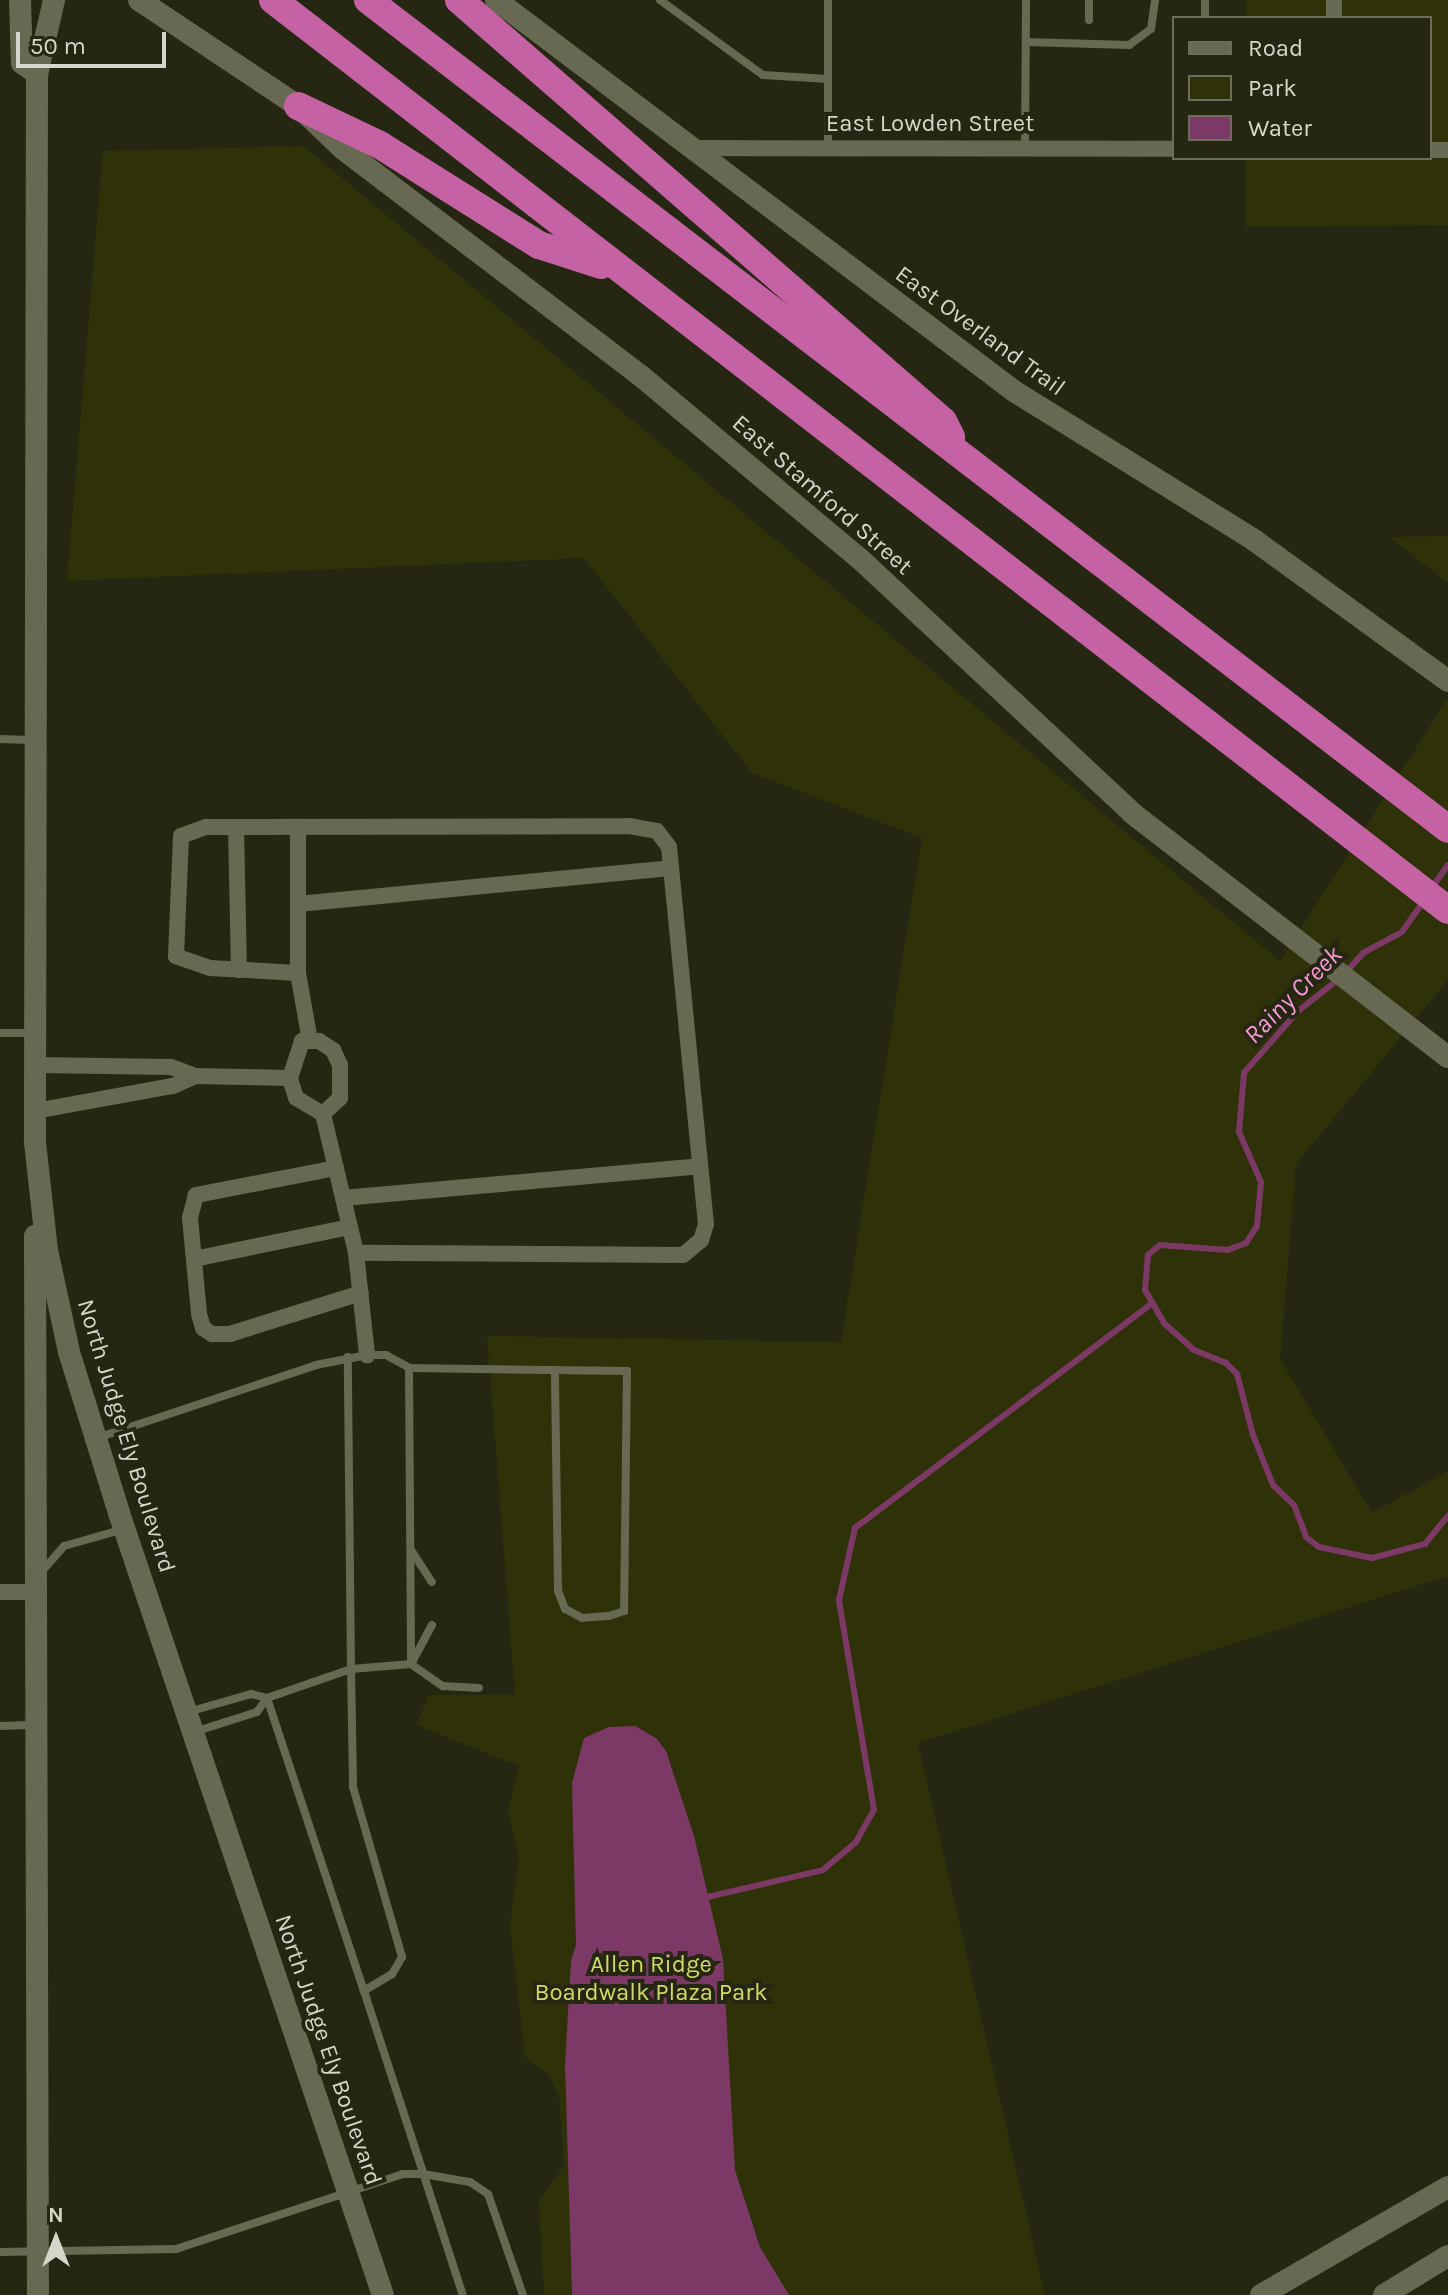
<!DOCTYPE html>
<style>
body{margin:0}
#map{position:relative;width:1448px;height:2295px;overflow:hidden;background:#252712;font-family:Karla,sans-serif}
div>[style]{position:absolute}
.green>*{inset:0;background:#2f3208}
.water>*{inset:0;background:#7c3965}
.stream>*{height:6px;margin:-3px;padding:0 3px;transform-origin:3px;border-radius:3px;background:#7c3965}
.lane>*{height:8px;margin:-4px;padding:0 4px;transform-origin:4px;border-radius:4px;background:#676953}
.street>*{height:16px;margin:-8px;padding:0 8px;transform-origin:8px;border-radius:8px;background:#676953}
.secondary>*{height:22px;margin:-11px;padding:0 11px;transform-origin:11px;border-radius:11px;background:#676953}
.highway>*{height:28px;margin:-14px;padding:0 14px;transform-origin:14px;border-radius:14px;background:#c562a3}
span{translate:-50% -50%;white-space:nowrap;text-align:center;line-height:1.15;-webkit-text-stroke:8px #252712;paint-order:stroke}
.street-label{font-size:24px;color:#d6d7cb}
.park-label{font-size:24px;color:#d1da68}
.water-label{font-size:26px;color:#fa98d7;font-style:italic}
.legend{position:absolute;left:1172px;top:16px;width:260px;height:144px;box-sizing:border-box;background:#252712;border:2px solid #6c6d5c;margin:0;padding:10px 14px;list-style:none;font-size:24px;color:#d6d7cb}
.legend li{display:flex;align-items:center;gap:16px;height:40px}
.legend b{width:40px;border:2px solid #6c6d5c}
.north{position:absolute;left:16px;top:2199px;width:80px;height:80px;-webkit-text-stroke:6px #252712;paint-order:stroke;rotate:0deg;font-size:22px;font-weight:700;line-height:32px;text-align:center;color:#d6d7cb}
.north::after{content:'';display:block;margin:auto;width:28px;height:36px;background:#d6d7cb;clip-path:polygon(50% 0,100% 100%,50% 72%,0 100%)}
.scale{position:absolute;left:16px;top:32px;width:150px;height:36px;box-sizing:border-box;border:4px solid #d6d7cb;border-top:0;padding-left:10px;font-size:24px;line-height:28px;white-space:nowrap;color:#d6d7cb;-webkit-text-stroke:6px #252712;paint-order:stroke}
</style>
<div id="map">
<div class="green">
<i style="clip-path:polygon(1247px 0,1448px 0,1448px 225px,1246px 227px,1246px 158px,1430px 158px,1430px 18px,1246px 18px)"></i>
<i style="clip-path:polygon(304px 146px,1280px 961px,1448px 698px,1448px 980px,1296px 1164px,1280px 1359px,1372px 1513px,1448px 1471px,1448px 1576px,918px 1743px,1045px 2295px,544px 2295px,539px 2201px,564px 2166px,559px 2096px,548px 2074px,525px 2057px,510px 1926px,519px 1857px,508px 1810px,519px 1766px,416px 1725px,429px 1695px,515px 1694px,487px 1336px,841px 1342px,922px 838px,752px 773px,584px 558px,67px 581px,103px 151px)"></i>
<i style="clip-path:polygon(1448px 536px,1448px 583px,1389px 537px)"></i>
</div>
<div class="water">
<i style="clip-path:polygon(635px 1726px,656px 1738px,666px 1751px,694px 1836px,723px 1959px,735px 2170px,760px 2247px,789px 2295px,572px 2295px,565px 2064px,571px 1961px,576px 1945px,572px 1783px,584px 1738px,609px 1727px)"></i>
</div>
<div class="stream">
<i style="left:1431px;top:889px;width:29px;rotate:-55deg"></i>
<i style="left:1347px;top:971px;width:24px;rotate:-48deg"></i>
<i style="left:1363px;top:953px;width:44px;rotate:-28.3deg"></i>
<i style="left:1402px;top:932px;width:37px;rotate:-55deg"></i>
<i style="left:1339px;top:979px;width:52px;rotate:142deg"></i>
<i style="left:1298px;top:1011px;width:82px;rotate:131.1deg"></i>
<i style="left:1244px;top:1073px;width:59px;rotate:94.8deg"></i>
<i style="left:1239px;top:1132px;width:55px;rotate:66.3deg"></i>
<i style="left:1261px;top:1182px;width:44px;rotate:95.2deg"></i>
<i style="left:1257px;top:1226px;width:20px;rotate:123deg"></i>
<i style="left:1246px;top:1243px;width:19px;rotate:159deg"></i>
<i style="left:1228px;top:1250px;width:68px;rotate:-175.8deg"></i>
<i style="left:1160px;top:1245px;width:16px;rotate:140deg"></i>
<i style="left:1148px;top:1255px;width:35px;rotate:95deg"></i>
<i style="left:1145px;top:1290px;width:39px;rotate:60deg"></i>
<i style="left:1165px;top:1324px;width:39px;rotate:42deg"></i>
<i style="left:1194px;top:1350px;width:35px;rotate:22deg"></i>
<i style="left:1226px;top:1363px;width:16px;rotate:45deg"></i>
<i style="left:1237px;top:1374px;width:63px;rotate:75.3deg"></i>
<i style="left:1253px;top:1435px;width:54px;rotate:68.2deg"></i>
<i style="left:1273px;top:1485px;width:29px;rotate:44deg"></i>
<i style="left:1294px;top:1505px;width:34px;rotate:69deg"></i>
<i style="left:1306px;top:1537px;width:16px;rotate:38deg"></i>
<i style="left:1319px;top:1547px;width:54px;rotate:11.7deg"></i>
<i style="left:1372px;top:1558px;width:55px;rotate:-14.8deg"></i>
<i style="left:1425px;top:1544px;width:36px;rotate:-51deg"></i>
<i style="left:703px;top:1898px;width:123px;rotate:-13.1deg"></i>
<i style="left:823px;top:1870px;width:43px;rotate:-40.3deg"></i>
<i style="left:856px;top:1842px;width:37px;rotate:-61deg"></i>
<i style="left:874px;top:1810px;width:213px;rotate:-99.5deg"></i>
<i style="left:839px;top:1600px;width:74px;rotate:-77.5deg"></i>
<i style="left:855px;top:1528px;width:373px;rotate:-37.1deg"></i>
</div>
<div class="lane">
<i style="left:660px;top:0;width:127px;rotate:36.1deg"></i>
<i style="left:763px;top:75px;width:65px;rotate:3.5deg"></i>
<i style="left:828px;top:0;width:148px;rotate:90deg"></i>
<i style="left:1089px;top:0;width:20px;rotate:90deg"></i>
<i style="left:1205px;top:18px;width:18px;rotate:-90deg"></i>
<i style="left:1026px;top:42px;width:103px;rotate:1.7deg"></i>
<i style="left:1129px;top:45px;width:27px;rotate:-36deg"></i>
<i style="left:1151px;top:29px;width:29px;rotate:-82deg"></i>
<i style="left:1025px;top:148px;width:148px;rotate:-89.6deg"></i>
<i style="left:0;top:739px;width:36px;rotate:2deg"></i>
<i style="left:0;top:1033px;width:35px"></i>
<i style="left:409px;top:1368px;width:296px;rotate:89.6deg"></i>
<i style="left:411px;top:1664px;width:60px;rotate:175.2deg"></i>
<i style="left:351px;top:1669px;width:118px;rotate:89deg"></i>
<i style="left:353px;top:1787px;width:177px;rotate:73.9deg"></i>
<i style="left:402px;top:1957px;width:20px;rotate:120deg"></i>
<i style="left:392px;top:1974px;width:33px;rotate:149deg"></i>
<i style="left:364px;top:1991px;width:320px;rotate:72deg"></i>
<i style="left:97px;top:1438px;width:231px;rotate:-18.4deg"></i>
<i style="left:316px;top:1365px;width:52px;rotate:-11.1deg"></i>
<i style="left:367px;top:1355px;width:19px"></i>
<i style="left:386px;top:1355px;width:26px;rotate:29deg"></i>
<i style="left:409px;top:1368px;width:218px;rotate:0.8deg"></i>
<i style="left:627px;top:1371px;width:240px;rotate:90.7deg"></i>
<i style="left:624px;top:1611px;width:16px;rotate:162deg"></i>
<i style="left:609px;top:1616px;width:27px;rotate:176deg"></i>
<i style="left:582px;top:1618px;width:19px;rotate:-152deg"></i>
<i style="left:565px;top:1609px;width:19px;rotate:-111deg"></i>
<i style="left:558px;top:1591px;width:221px;rotate:-90.8deg"></i>
<i style="left:411px;top:1550px;width:38px;rotate:57deg"></i>
<i style="left:44px;top:1569px;width:30px;rotate:-49deg"></i>
<i style="left:64px;top:1546px;width:62px;rotate:-15.8deg"></i>
<i style="left:432px;top:1625px;width:44px;rotate:118.3deg"></i>
<i style="left:411px;top:1664px;width:39px;rotate:35deg"></i>
<i style="left:443px;top:1686px;width:36px;rotate:3deg"></i>
<i style="left:267px;top:1698px;width:309px;rotate:71.7deg"></i>
<i style="left:188px;top:1712px;width:66px;rotate:-15.9deg"></i>
<i style="left:251px;top:1694px;width:16px;rotate:14deg"></i>
<i style="left:267px;top:1698px;width:89px;rotate:-19deg"></i>
<i style="left:351px;top:1669px;width:312px;rotate:-90.6deg"></i>
<i style="left:0;top:1726px;width:35px;rotate:-2deg"></i>
<i style="left:194px;top:1732px;width:66px;rotate:-17.6deg"></i>
<i style="left:257px;top:1712px;width:17px;rotate:-54deg"></i>
<i style="left:0;top:2252px;width:176px;rotate:-1deg"></i>
<i style="left:176px;top:2249px;width:239px;rotate:-18.3deg"></i>
<i style="left:403px;top:2174px;width:20px"></i>
<i style="left:423px;top:2174px;width:48px;rotate:9.7deg"></i>
<i style="left:470px;top:2182px;width:22px;rotate:34deg"></i>
<i style="left:488px;top:2194px;width:107px;rotate:70.9deg"></i>
</div>
<div class="street">
<i style="left:1334px;top:18px;width:18px;rotate:-90deg"></i>
<i style="left:688px;top:148px;width:486px;rotate:0.1deg"></i>
<i style="left:1430px;top:150px;width:18px"></i>
<i style="left:236px;top:827px;width:143px;rotate:88.8deg"></i>
<i style="left:298px;top:828px;width:145px;rotate:90deg"></i>
<i style="left:298px;top:973px;width:69px;rotate:80deg"></i>
<i style="left:298px;top:904px;width:374px;rotate:-5.5deg"></i>
<i style="left:298px;top:973px;width:88px;rotate:-176.7deg"></i>
<i style="left:210px;top:968px;width:36px;rotate:-161deg"></i>
<i style="left:176px;top:956px;width:120px;rotate:-87.6deg"></i>
<i style="left:181px;top:836px;width:27px;rotate:-20deg"></i>
<i style="left:206px;top:827px;width:423px;rotate:-0.1deg"></i>
<i style="left:629px;top:826px;width:28px;rotate:10deg"></i>
<i style="left:657px;top:831px;width:20px;rotate:53deg"></i>
<i style="left:669px;top:847px;width:379px;rotate:84.4deg"></i>
<i style="left:706px;top:1224px;width:17px;rotate:107deg"></i>
<i style="left:701px;top:1240px;width:23px;rotate:140deg"></i>
<i style="left:683px;top:1255px;width:327px;rotate:-179.6deg"></i>
<i style="left:195px;top:1076px;width:95px;rotate:1.2deg"></i>
<i style="left:35px;top:1111px;width:140px;rotate:-10.3deg"></i>
<i style="left:173px;top:1086px;width:24px;rotate:-24deg"></i>
<i style="left:195px;top:1076px;width:26px;rotate:-159deg"></i>
<i style="left:171px;top:1067px;width:136px;rotate:-179.2deg"></i>
<i style="left:323px;top:1114px;width:31px;rotate:-149deg"></i>
<i style="left:296px;top:1098px;width:21px;rotate:-107deg"></i>
<i style="left:290px;top:1078px;width:39px;rotate:-72deg"></i>
<i style="left:302px;top:1041px;width:17px"></i>
<i style="left:319px;top:1041px;width:17px;rotate:33deg"></i>
<i style="left:333px;top:1050px;width:17px;rotate:65deg"></i>
<i style="left:340px;top:1065px;width:33px;rotate:90deg"></i>
<i style="left:340px;top:1098px;width:23px;rotate:137deg"></i>
<i style="left:323px;top:1114px;width:143px;rotate:76.6deg"></i>
<i style="left:356px;top:1253px;width:103px;rotate:83.8deg"></i>
<i style="left:336px;top:1168px;width:143px;rotate:169.1deg"></i>
<i style="left:196px;top:1195px;width:24px;rotate:105deg"></i>
<i style="left:190px;top:1218px;width:96px;rotate:84.6deg"></i>
<i style="left:199px;top:1314px;width:15px;rotate:74deg"></i>
<i style="left:203px;top:1328px;width:11px;rotate:34deg"></i>
<i style="left:212px;top:1334px;width:18px"></i>
<i style="left:230px;top:1334px;width:137px;rotate:-17.4deg"></i>
<i style="left:343px;top:1198px;width:358px;rotate:-5.1deg"></i>
<i style="left:194px;top:1259px;width:159px;rotate:-11.6deg"></i>
<i style="left:0;top:1592px;width:35px"></i>
</div>
<div class="secondary">
<i style="left:20px;top:0;width:63px;rotate:88.2deg"></i>
<i style="left:22px;top:63px;width:19px;rotate:36deg"></i>
<i style="left:54px;top:0;width:76px;rotate:102.9deg"></i>
<i style="left:37px;top:74px;width:1068px;rotate:90.11deg"></i>
<i style="left:35px;top:1142px;width:109px;rotate:83.7deg"></i>
<i style="left:47px;top:1250px;width:104px;rotate:77.8deg"></i>
<i style="left:69px;top:1352px;width:169px;rotate:72.7deg"></i>
<i style="left:119px;top:1513px;width:825px;rotate:71.35deg"></i>
<i style="left:139px;top:0;width:191px;rotate:33.7deg"></i>
<i style="left:298px;top:106px;width:62px;rotate:43.7deg"></i>
<i style="left:343px;top:149px;width:375px;rotate:37.3deg"></i>
<i style="left:641px;top:376px;width:284px;rotate:39.9deg"></i>
<i style="left:859px;top:558px;width:374px;rotate:43deg"></i>
<i style="left:1132px;top:813px;width:399px;rotate:37.7deg"></i>
<i style="left:496px;top:0;width:649px;rotate:37.05deg"></i>
<i style="left:1014px;top:391px;width:282px;rotate:31.8deg"></i>
<i style="left:1254px;top:540px;width:240px;rotate:36deg"></i>
<i style="left:35px;top:1236px;width:1059px;rotate:89.84deg"></i>
<i style="left:1261px;top:2295px;width:216px;rotate:-30deg"></i>
<i style="left:1384px;top:2295px;width:75px;rotate:-31.4deg"></i>
</div>
<div class="highway">
<i style="left:273px;top:0;width:1486px;rotate:37.76deg"></i>
<i style="left:368px;top:0;width:1361px;rotate:37.51deg"></i>
<i style="left:459px;top:0;width:641px;rotate:41.02deg"></i>
<i style="left:943px;top:421px;width:18px;rotate:63deg"></i>
<i style="left:298px;top:106px;width:91px;rotate:25.4deg"></i>
<i style="left:380px;top:145px;width:188px;rotate:32.2deg"></i>
<i style="left:539px;top:245px;width:65px;rotate:17.9deg"></i>
</div>
<div class="street-label">
<span style="left:930px;top:124px">East Lowden Street</span>
<span style="left:980px;top:331px;rotate:36deg">East Overland Trail</span>
<span style="left:822px;top:495px;rotate:41deg">East Stamford Street</span>
<span style="left:126px;top:1436px;rotate:73deg">North Judge Ely Boulevard</span>
<span style="left:328px;top:2050px;rotate:71deg">North Judge Ely Boulevard</span>
</div>
<div class="park-label">
<span style="left:651px;top:1979px">Allen Ridge<br>Boardwalk Plaza Park</span>
</div>
<div class="water-label">
<span style="left:1293px;top:995px;rotate:-45deg">Rainy Creek</span>
</div>
<ul class="legend">
<li><b style="height:10px;background:#676953"></b>Road</li>
<li><b style="height:22px;background:#2f3208"></b>Park</li>
<li><b style="height:22px;background:#7c3965"></b>Water</li>
</ul>
<div class="north">N</div>
<div class="scale">50 m</div>
</div>
